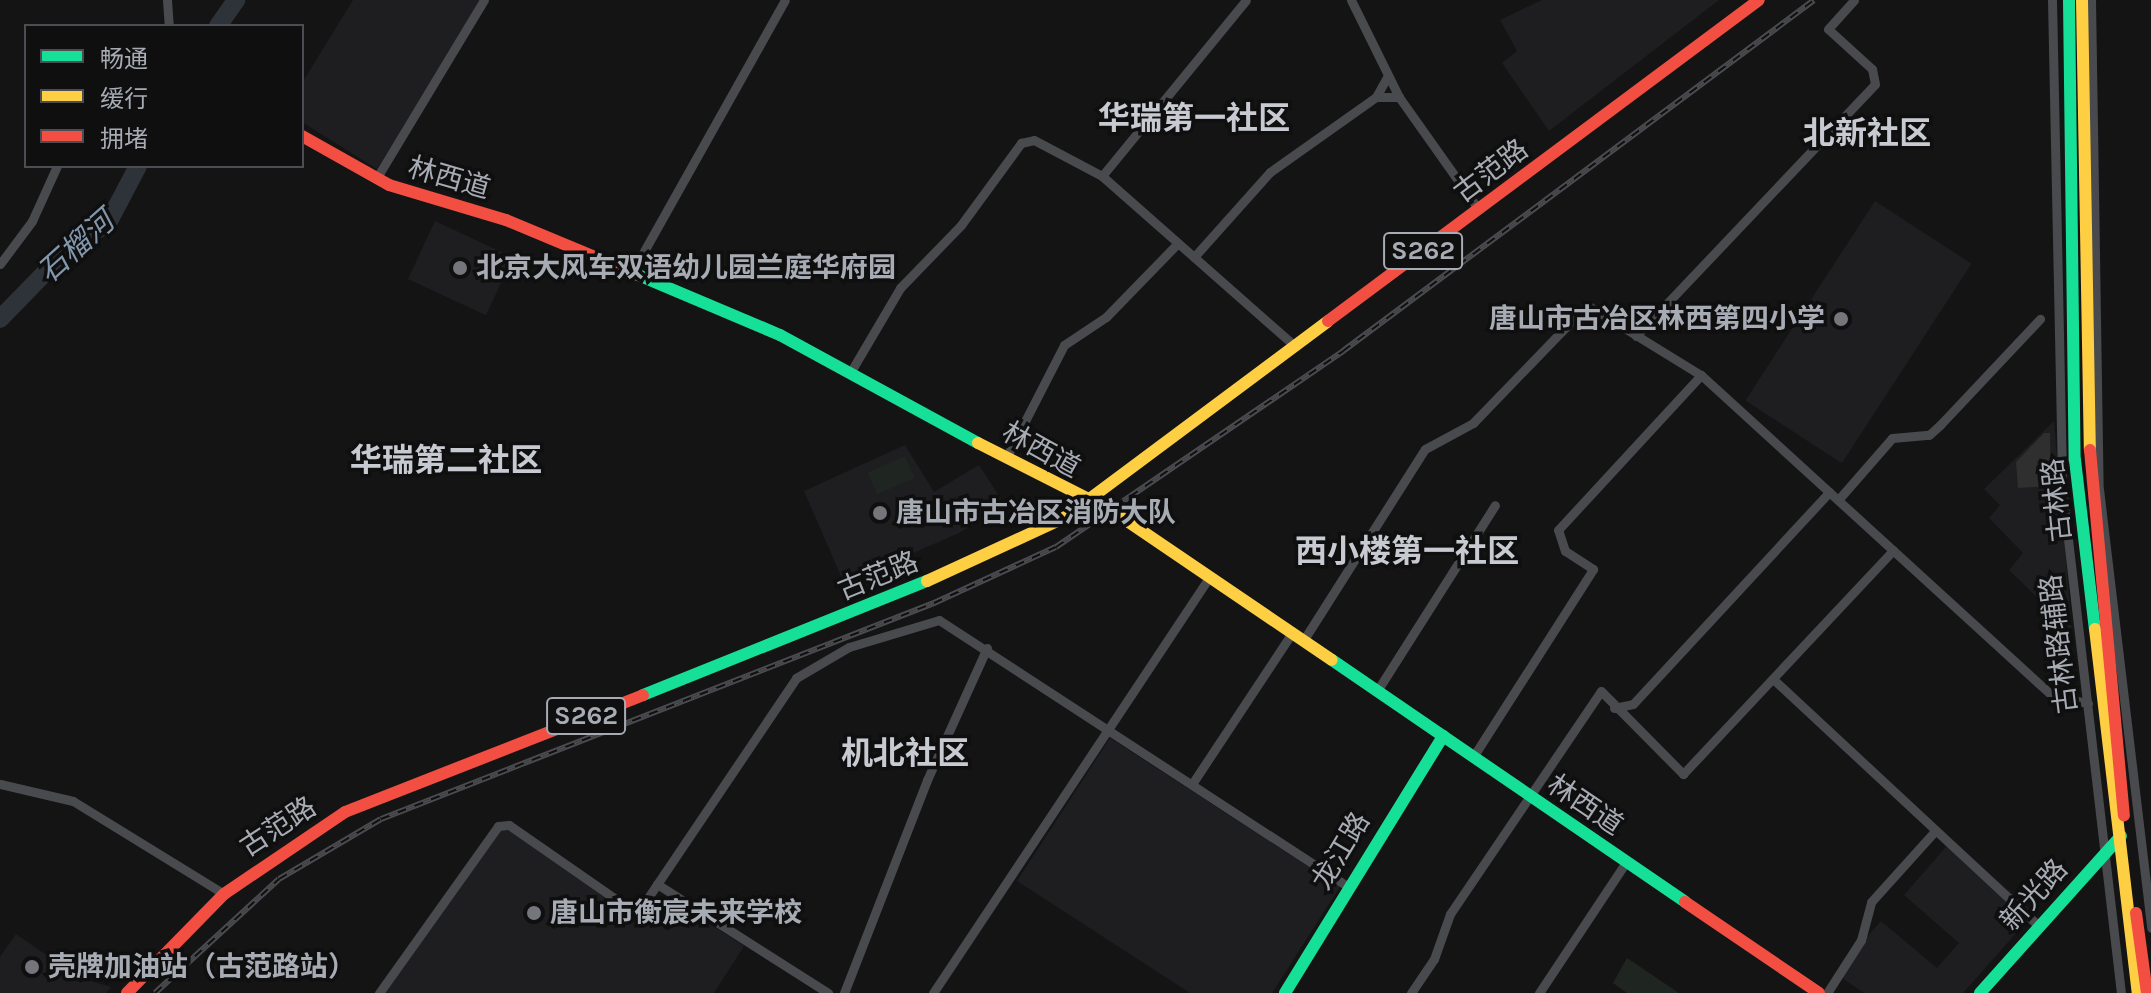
<!DOCTYPE html>
<meta charset="utf-8">
<style>
body{margin:0}
#map{position:relative;width:2151px;height:993px;overflow:hidden;background:#141415;font-family:Karla,"Noto Sans SC",sans-serif}
div>[style]{position:absolute}
.built>*{inset:0;background:#1e1e20;transform-origin:0 0}
.green>*{inset:0;background:#1f2520;transform-origin:0 0}
.river>*{height:18px;margin:-9px;padding:0 9px;transform-origin:9px;border-radius:9px;background:#2d3339}
.building>*{inset:0;background:#2f2f30}
.street>*{height:9px;margin:-4.5px;padding:0 4.5px;transform-origin:4.5px;border-radius:4.5px;background:#494a4d}
.fast>*{height:12px;margin:-6px;padding:0 6px;transform-origin:6px;border-radius:6px;background:#16e098}
.slow>*{height:12px;margin:-6px;padding:0 6px;transform-origin:6px;border-radius:6px;background:#ffcf43}
.jam>*{height:12px;margin:-6px;padding:0 6px;transform-origin:6px;border-radius:6px;background:#f24e42}
.rail>*{height:6px;margin-top:-3px;transform-origin:0;background:repeating-linear-gradient(90deg,#0f0f10 0 9px,#4a4b4e 0 18px);box-sizing:border-box;border-block:2px solid #4a4b4e}
.dots>*{width:22px;height:22px;translate:-50% -50%;box-sizing:border-box;border:4px solid #0f0f10;border-radius:50%}
span{translate:-50% -50%;white-space:nowrap;text-align:center;line-height:1.15;-webkit-text-stroke:7px #0f0f10;paint-order:stroke}
.shield-label span{padding:2px 6px;background:#0f0f10;border:2px solid;border-radius:6px;-webkit-text-stroke-width:0}
.shield-label{font-size:26px;color:#a7abb4;font-weight:700}
.street-label{font-size:28px;color:#a7abb4}
.poi-label{font-size:28px;color:#a7abb4;font-weight:700}
.left{translate:0 -50%;text-align:left}
.right{translate:-100% -50%;text-align:right}
.water-label{font-size:30px;color:#8296ac;font-style:italic}
.quarter-label{font-size:32px;color:#c8cad1;font-weight:700}
.legend{position:absolute;left:24px;top:24px;width:280px;height:144px;box-sizing:border-box;background:#0f0f10;border:2px solid #4c4d52;margin:0;padding:10px 14px;list-style:none;font-size:24px;color:#a7abb4}
.legend li{display:flex;align-items:center;gap:16px;height:40px}
.legend b{width:40px;border:2px solid #4c4d52}
</style>
<div id="map">
<div class="built">
<i style="clip-path:polygon(353px 0,482px 0,377px 169px,302px 122px,302px 83px)"></i>
<i style="clip-path:polygon(1542px 0,1719px 0,1549px 131px,1502px 63px,1517px 51px,1500px 20px)"></i>
<i style="left:1875px;top:201px;width:115px;height:238px;rotate:33deg"></i>
<i style="left:435px;top:221px;width:86px;height:64px;rotate:25deg"></i>
<i style="clip-path:polygon(2054px 421px,2072px 631px,2009px 570px,2023px 553px,1989px 518px,2000px 505px,1984px 489px)"></i>
<i style="clip-path:polygon(905px 445px,934px 492px,979px 465px,1005px 505px,959px 533px,844px 583px,804px 491px)"></i>
<i style="clip-path:polygon(1110px 738px,1340px 887px,1272px 993px,1190px 993px,1017px 881px)"></i>
<i style="clip-path:polygon(501px 830px,517px 832px,639px 922px,655px 900px,668px 897px,744px 946px,714px 993px,384px 993px)"></i>
<i style="clip-path:polygon(1952px 840px,2034px 913px,1963px 993px,1864px 993px,1835px 973px,1881px 921px,1937px 968px,1959px 943px,1904px 895px)"></i>
<i style="clip-path:polygon(16px 934px,78px 977px,111px 987px,106px 993px,0 993px,0 957px)"></i>
</div>
<div class="green">
<i style="left:905px;top:456px;width:24px;height:41px;rotate:66deg"></i>
<i style="clip-path:polygon(1627px 958px,1679px 993px,1627px 993px,1613px 983px)"></i>
</div>
<div class="river">
<i style="left:218px;top:26px;width:32px;rotate:-55deg"></i>
<i style="left:0;top:319px;width:102px;rotate:-45.8deg"></i>
<i style="left:71px;top:246px;width:44px;rotate:-31.9deg"></i>
<i style="left:108px;top:223px;width:64px;rotate:-62.2deg"></i>
</div>
<div class="building">
<i style="clip-path:polygon(2044px 433px,2050px 433px,2051px 486px,2018px 488px,2016px 462px)"></i>
</div>
<div class="street">
<i style="left:167px;top:0;width:26px;rotate:86deg"></i>
<i style="left:1351px;top:0;width:108px;rotate:63.7deg"></i>
<i style="left:1399px;top:97px;width:138px;rotate:54.7deg"></i>
<i style="left:2052px;top:0;width:488px;rotate:88.8deg"></i>
<i style="left:2062px;top:488px;width:508px;rotate:83.34deg"></i>
<i style="left:2091px;top:0;width:489px;rotate:89.1deg"></i>
<i style="left:2099px;top:489px;width:442px;rotate:83.2deg"></i>
<i style="left:1376px;top:97px;width:23px"></i>
<i style="left:1102px;top:176px;width:227px;rotate:-50.7deg"></i>
<i style="left:376px;top:179px;width:209px;rotate:-58.9deg"></i>
<i style="left:1194px;top:257px;width:114px;rotate:-48.2deg"></i>
<i style="left:1270px;top:172px;width:130px;rotate:-35.3deg"></i>
<i style="left:1376px;top:97px;width:23px;rotate:-61deg"></i>
<i style="left:0;top:264px;width:54px;rotate:-53.3deg"></i>
<i style="left:32px;top:221px;width:60px;rotate:-65.6deg"></i>
<i style="left:634px;top:269px;width:308px;rotate:-60.7deg"></i>
<i style="left:1636px;top:336px;width:347px;rotate:-46.5deg"></i>
<i style="left:1875px;top:84px;width:15px;rotate:-101deg"></i>
<i style="left:1872px;top:69px;width:59px;rotate:-137.7deg"></i>
<i style="left:1828px;top:29px;width:39px;rotate:-48deg"></i>
<i style="left:850px;top:373px;width:99px;rotate:-59.5deg"></i>
<i style="left:900px;top:288px;width:88px;rotate:-45.9deg"></i>
<i style="left:961px;top:225px;width:102px;rotate:-53.8deg"></i>
<i style="left:1021px;top:143px;width:13px;rotate:-13deg"></i>
<i style="left:1034px;top:140px;width:77px;rotate:27.9deg"></i>
<i style="left:1102px;top:176px;width:257px;rotate:41.4deg"></i>
<i style="left:1006px;top:458px;width:127px;rotate:-62.8deg"></i>
<i style="left:1064px;top:345px;width:50px;rotate:-33.7deg"></i>
<i style="left:1106px;top:317px;width:103px;rotate:-45.8deg"></i>
<i style="left:1838px;top:500px;width:82px;rotate:-48.9deg"></i>
<i style="left:1892px;top:438px;width:37px;rotate:-5deg"></i>
<i style="left:1929px;top:435px;width:15px;rotate:-42deg"></i>
<i style="left:1940px;top:425px;width:146px;rotate:-46.7deg"></i>
<i style="left:1303px;top:641px;width:227px;rotate:-57.6deg"></i>
<i style="left:1425px;top:449px;width:55px;rotate:-28.4deg"></i>
<i style="left:1473px;top:423px;width:164px;rotate:-46deg"></i>
<i style="left:1587px;top:305px;width:134px;rotate:31.6deg"></i>
<i style="left:1701px;top:375px;width:475px;rotate:42.4deg"></i>
<i style="left:2052px;top:695px;width:37px;rotate:13deg"></i>
<i style="left:1773px;top:679px;width:363px;rotate:42.9deg"></i>
<i style="left:1377px;top:691px;width:220px;rotate:-57.6deg"></i>
<i style="left:1614px;top:708px;width:19px;rotate:-12deg"></i>
<i style="left:1633px;top:704px;width:289px;rotate:-47.2deg"></i>
<i style="left:1473px;top:757px;width:223px;rotate:-57.4deg"></i>
<i style="left:1593px;top:569px;width:33px;rotate:-147deg"></i>
<i style="left:1565px;top:551px;width:22px;rotate:-108deg"></i>
<i style="left:1558px;top:530px;width:211px;rotate:-47.3deg"></i>
<i style="left:0;top:784px;width:75px;rotate:13.1deg"></i>
<i style="left:73px;top:801px;width:177px;rotate:31.6deg"></i>
<i style="left:1192px;top:784px;width:181px;rotate:-56.5deg"></i>
<i style="left:657px;top:884px;width:203px;rotate:32.5deg"></i>
<i style="left:379px;top:993px;width:205px;rotate:-54.5deg"></i>
<i style="left:498px;top:826px;width:11px;rotate:-5deg"></i>
<i style="left:509px;top:825px;width:156px;rotate:34.8deg"></i>
<i style="left:637px;top:914px;width:285px;rotate:-56deg"></i>
<i style="left:796px;top:678px;width:61px;rotate:-30.3deg"></i>
<i style="left:849px;top:647px;width:94px;rotate:-16.7deg"></i>
<i style="left:939px;top:620px;width:488px;rotate:33.1deg"></i>
<i style="left:844px;top:993px;width:229px;rotate:-68.7deg"></i>
<i style="left:927px;top:780px;width:145px;rotate:-65.6deg"></i>
<i style="left:933px;top:993px;width:499px;rotate:-56.4deg"></i>
<i style="left:1411px;top:993px;width:41px;rotate:-55.9deg"></i>
<i style="left:1434px;top:959px;width:48px;rotate:-70.4deg"></i>
<i style="left:1450px;top:914px;width:269px;rotate:-55.9deg"></i>
<i style="left:1601px;top:691px;width:117px;rotate:45.3deg"></i>
<i style="left:1683px;top:774px;width:307px;rotate:-46.8deg"></i>
<i style="left:1539px;top:993px;width:157px;rotate:-56.4deg"></i>
<i style="left:1827px;top:993px;width:63px;rotate:-57.3deg"></i>
<i style="left:1861px;top:940px;width:39px;rotate:-75deg"></i>
<i style="left:1871px;top:902px;width:96px;rotate:-48deg"></i>
</div>
<div class="fast">
<i style="left:2069px;top:0;width:460px;rotate:89.3deg"></i>
<i style="left:2075px;top:460px;width:170px;rotate:83.3deg"></i>
<i style="left:638px;top:275px;width:154px;rotate:22.9deg"></i>
<i style="left:780px;top:335px;width:226px;rotate:28.6deg"></i>
<i style="left:1332px;top:660px;width:428px;rotate:34.4deg"></i>
<i style="left:643px;top:695px;width:306px;rotate:-21.9deg"></i>
<i style="left:1285px;top:993px;width:302px;rotate:-58.4deg"></i>
<i style="left:1980px;top:993px;width:211px;rotate:-48.1deg"></i>
</div>
<div class="slow">
<i style="left:2082px;top:0;width:450px;rotate:89deg"></i>
<i style="left:978px;top:443px;width:153px;rotate:26.9deg"></i>
<i style="left:1114px;top:512px;width:263px;rotate:34.2deg"></i>
<i style="left:927px;top:581px;width:151px;rotate:-24.7deg"></i>
<i style="left:1064px;top:518px;width:329px;rotate:-36.7deg"></i>
<i style="left:2095px;top:629px;width:367px;rotate:83.3deg"></i>
</div>
<div class="jam">
<i style="left:302px;top:136px;width:100px;rotate:29.4deg"></i>
<i style="left:389px;top:185px;width:122px;rotate:16.7deg"></i>
<i style="left:506px;top:220px;width:143px;rotate:22.6deg"></i>
<i style="left:1328px;top:321px;width:537px;rotate:-36.68deg"></i>
<i style="left:2090px;top:450px;width:367px;rotate:84.7deg"></i>
<i style="left:1685px;top:902px;width:162px;rotate:34.2deg"></i>
<i style="left:2136px;top:913px;width:81px;rotate:82.2deg"></i>
<i style="left:127px;top:993px;width:139px;rotate:-45.6deg"></i>
<i style="left:224px;top:894px;width:146px;rotate:-34.1deg"></i>
<i style="left:345px;top:812px;width:320px;rotate:-21.4deg"></i>
</div>
<div class="rail">
<i style="left:155px;top:993px;width:168px;rotate:-42.6deg"></i>
<i style="left:279px;top:879px;width:118px;rotate:-30.5deg"></i>
<i style="left:381px;top:819px;width:594px;rotate:-21.34deg"></i>
<i style="left:934px;top:603px;width:134px;rotate:-24.7deg"></i>
<i style="left:1056px;top:547px;width:348px;rotate:-34.3deg"></i>
<i style="left:1343px;top:351px;width:587px;rotate:-36.69deg"></i>
</div>
<div class="dots">
<i style="left:460px;top:268px;background:#74767c"></i>
<i style="left:1841px;top:319px;background:#74767c"></i>
<i style="left:880px;top:513px;background:#74767c"></i>
<i style="left:534px;top:913px;background:#74767c"></i>
<i style="left:32px;top:967px;background:#74767c"></i>
</div>
<div class="shield-label">
<span style="left:1423px;top:251px">S262</span>
<span style="left:586px;top:716px">S262</span>
</div>
<div class="street-label">
<span style="left:1491px;top:171px;rotate:-37deg">古范路</span>
<span style="left:449px;top:178px;rotate:16deg">林西道</span>
<span style="left:1041px;top:450px;rotate:29deg">林西道</span>
<span style="left:2057px;top:500px;rotate:-96deg">古林路</span>
<span style="left:878px;top:576px;rotate:-22deg">古范路</span>
<span style="left:2059px;top:644px;rotate:-97deg">古林路辅路</span>
<span style="left:1585px;top:805px;rotate:34deg">林西道</span>
<span style="left:278px;top:827px;rotate:-33deg">古范路</span>
<span style="left:1341px;top:851px;rotate:-59deg">龙江路</span>
<span style="left:2034px;top:895px;rotate:-48deg">新光路</span>
</div>
<div class="poi-label">
<span class="left" style="left:476px;top:268px">北京大风车双语幼儿园兰庭华府园</span>
<span class="right" style="left:1825px;top:319px">唐山市古冶区林西第四小学</span>
<span class="left" style="left:896px;top:513px">唐山市古冶区消防大队</span>
<span class="left" style="left:550px;top:913px">唐山市衡宸未来学校</span>
<span class="left" style="left:48px;top:967px">壳牌加油站（古范路站）</span>
</div>
<div class="water-label">
<span style="left:76px;top:247px;rotate:-42deg">石榴河</span>
</div>
<div class="quarter-label">
<span style="left:1194px;top:119px">华瑞第一社区</span>
<span style="left:1867px;top:134px">北新社区</span>
<span style="left:446px;top:461px">华瑞第二社区</span>
<span style="left:1407px;top:552px">西小楼第一社区</span>
<span style="left:905px;top:754px">机北社区</span>
</div>
<ul class="legend">
<li><b style="height:10px;background:#16e098"></b>畅通</li>
<li><b style="height:10px;background:#ffcf43"></b>缓行</li>
<li><b style="height:10px;background:#f24e42"></b>拥堵</li>
</ul>
</div>
